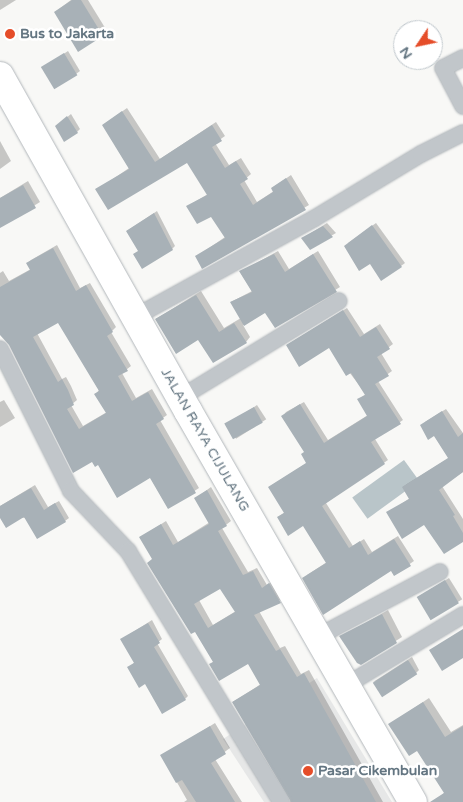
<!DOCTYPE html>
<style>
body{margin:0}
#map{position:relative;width:463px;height:802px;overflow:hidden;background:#f8f8f6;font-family:"Varela Round",sans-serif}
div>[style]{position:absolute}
.built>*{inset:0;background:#e6e7e7}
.water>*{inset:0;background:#b9c5c9;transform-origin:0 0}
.shadow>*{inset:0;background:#0003;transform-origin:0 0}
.building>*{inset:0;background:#a8b1b7;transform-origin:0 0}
.roads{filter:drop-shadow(0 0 1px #b2b7bb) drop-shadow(0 0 1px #b2b7bb)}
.minor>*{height:16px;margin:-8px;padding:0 8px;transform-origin:8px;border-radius:8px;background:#c1c6ca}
.trunk>*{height:28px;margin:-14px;padding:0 14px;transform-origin:14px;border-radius:14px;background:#fff}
.dots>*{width:14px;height:14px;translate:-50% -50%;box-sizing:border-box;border:2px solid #fff;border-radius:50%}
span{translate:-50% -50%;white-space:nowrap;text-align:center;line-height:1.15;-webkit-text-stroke:5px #fff;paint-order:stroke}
.poi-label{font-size:14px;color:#637581;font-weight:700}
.left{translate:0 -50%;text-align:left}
.street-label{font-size:14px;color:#637581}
.north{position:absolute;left:393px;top:20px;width:50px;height:50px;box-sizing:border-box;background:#fff;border:1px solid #c1c8cd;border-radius:50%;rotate:236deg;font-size:14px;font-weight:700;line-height:20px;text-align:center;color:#637581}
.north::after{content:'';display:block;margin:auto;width:18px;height:22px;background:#e54d29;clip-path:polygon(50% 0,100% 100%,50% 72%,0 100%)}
</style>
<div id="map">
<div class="built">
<i style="clip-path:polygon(317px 678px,392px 802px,264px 802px,223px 739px)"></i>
</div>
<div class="water">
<i style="left:404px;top:460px;width:26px;height:64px;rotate:54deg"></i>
</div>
<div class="shadow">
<i style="clip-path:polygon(0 0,16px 0,0 10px)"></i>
<i style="clip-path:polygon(71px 0,88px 0,107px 31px,102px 35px,55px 12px)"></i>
<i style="clip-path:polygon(68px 51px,80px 71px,76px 74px,42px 68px)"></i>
<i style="clip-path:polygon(127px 108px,160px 159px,216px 122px,225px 136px,215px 143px,229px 165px,241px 158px,251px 174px,244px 180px,257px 202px,274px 191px,272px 188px,291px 175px,309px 205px,203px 267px,196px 257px,225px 237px,212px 215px,188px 206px,208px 194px,187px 161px,97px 190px,129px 168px,103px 125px)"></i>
<i style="clip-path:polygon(71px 114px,80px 129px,77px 132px,60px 123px)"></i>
<i style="clip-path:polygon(0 141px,11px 161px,0 169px)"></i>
<i style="clip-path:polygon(28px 181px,40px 202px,0 227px,0 198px)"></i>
<i style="clip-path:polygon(157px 211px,175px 246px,172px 249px,139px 250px,127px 231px)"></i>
<i style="clip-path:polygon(327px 223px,336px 233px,310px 248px,303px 238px)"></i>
<i style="clip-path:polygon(376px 223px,405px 263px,401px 266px,371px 262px,348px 243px)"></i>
<i style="clip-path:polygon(evenodd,57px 245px,80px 288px,90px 283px,116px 327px,111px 332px,131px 366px,122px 373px,136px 398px,152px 389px,167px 415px,160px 420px,199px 488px,168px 508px,150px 477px,98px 463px,0 332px,0 273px,3px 271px,9px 281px,31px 269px,28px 263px,31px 260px,57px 245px,58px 321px,99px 390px,96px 394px,107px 412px,83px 426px,71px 405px,77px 400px,71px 386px,66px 377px,62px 379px,37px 333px,58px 321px)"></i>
<i style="clip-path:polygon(278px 251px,289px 269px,318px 251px,340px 287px,275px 327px,266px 311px,243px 325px,250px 337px,246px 342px,199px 338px,156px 319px,201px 291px,224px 328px,241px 318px,231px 302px,252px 291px,240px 272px)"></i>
<i style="clip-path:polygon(347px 308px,364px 334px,380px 324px,393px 344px,381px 353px,392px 371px,378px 381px,403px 420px,375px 439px,388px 460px,326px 503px,353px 546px,364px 539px,372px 552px,398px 536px,414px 561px,395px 574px,392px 569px,307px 575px,327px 562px,304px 524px,278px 517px,285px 512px,269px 487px,307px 463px,305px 452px,283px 416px,286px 412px,304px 402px,328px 440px,368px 415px,359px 399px,366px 394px,329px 346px,287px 345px)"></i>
<i style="clip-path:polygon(4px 400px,15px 418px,0 427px,0 402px)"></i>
<i style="left:257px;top:405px;width:17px;height:36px;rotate:57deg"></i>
<i style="clip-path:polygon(446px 409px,463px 433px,463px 472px,442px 486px,463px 519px,463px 541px,425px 523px,388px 513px,410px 498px,403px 487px,407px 484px,449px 458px,425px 422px)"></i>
<i style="clip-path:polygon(35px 485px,48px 507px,59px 501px,69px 518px,65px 521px,0 516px,0 506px)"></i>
<i style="clip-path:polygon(evenodd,211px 487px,231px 521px,222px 528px,248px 572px,257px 568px,267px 585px,274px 580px,284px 598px,259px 611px,280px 648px,285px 646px,301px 674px,309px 670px,383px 802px,290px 802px,291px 797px,233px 702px,261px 684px,248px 663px,210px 665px,214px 661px,141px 537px,166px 521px,178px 542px,210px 522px,196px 498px,211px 487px,221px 587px,236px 611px,213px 625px,199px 600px,221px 587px)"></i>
<i style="left:449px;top:578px;width:25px;height:36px;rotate:58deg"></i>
<i style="clip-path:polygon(388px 610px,402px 637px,361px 663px,341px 637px)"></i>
<i style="clip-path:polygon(152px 620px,162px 639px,157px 643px,188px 696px,185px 699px,145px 683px,129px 667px,135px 662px,122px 639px)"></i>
<i style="clip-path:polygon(412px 657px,419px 670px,416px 673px,373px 682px)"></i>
<i style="clip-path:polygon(429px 698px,451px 732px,463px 725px,463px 802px,441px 802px,439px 798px,445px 792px,418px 749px,390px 724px)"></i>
<i style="clip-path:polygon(215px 723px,230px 748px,215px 759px,242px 802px,184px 802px,187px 800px,162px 756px)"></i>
</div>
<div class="building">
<i style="clip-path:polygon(72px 0,81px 0,103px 36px,78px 52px,54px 12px)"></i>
<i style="left:64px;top:53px;width:26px;height:27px;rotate:59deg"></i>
<i style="clip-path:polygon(122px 111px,155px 162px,212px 125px,222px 141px,212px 147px,225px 168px,236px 161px,248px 179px,240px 184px,253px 205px,273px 192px,271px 188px,286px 178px,306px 210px,202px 269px,195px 256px,225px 238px,211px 217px,197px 224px,186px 206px,207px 195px,187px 163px,108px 210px,95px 189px,129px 169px,102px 125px)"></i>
<i style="clip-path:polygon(67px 116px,78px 133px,64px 142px,55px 126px)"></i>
<i style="clip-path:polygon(23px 185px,36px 208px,0 228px,0 198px)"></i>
<i style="clip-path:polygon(154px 213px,173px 250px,142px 269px,133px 254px,138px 251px,126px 231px)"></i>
<i style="clip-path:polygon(372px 225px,402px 267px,381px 281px,370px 264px,359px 271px,344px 246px)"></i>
<i style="clip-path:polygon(323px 226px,333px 237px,310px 250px,301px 238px)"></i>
<i style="clip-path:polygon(evenodd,53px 248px,76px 291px,86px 285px,113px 332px,107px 336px,128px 371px,118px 376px,132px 401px,148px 392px,164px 419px,156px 424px,196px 493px,168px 509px,150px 478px,117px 498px,98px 465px,95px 467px,92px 462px,73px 473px,9px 345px,0 335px,0 287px,30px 270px,26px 263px,53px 248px,58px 323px,99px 391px,94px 394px,106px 413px,79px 429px,67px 409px,74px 405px,68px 390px,62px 379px,58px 382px,33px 337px,58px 323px)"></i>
<i style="clip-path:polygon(274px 254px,285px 272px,313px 254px,337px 292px,275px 328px,265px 313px,244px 326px,230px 302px,252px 292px,239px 271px)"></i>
<i style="clip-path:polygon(196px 295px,219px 332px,234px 323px,247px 343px,213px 363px,198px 340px,176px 354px,155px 319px)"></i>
<i style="clip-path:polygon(343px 310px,360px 337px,376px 327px,390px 349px,377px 357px,389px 376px,375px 384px,401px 424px,371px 442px,385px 464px,322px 506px,349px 548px,360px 541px,368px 555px,394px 539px,411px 566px,394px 576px,391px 571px,323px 615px,302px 578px,326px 563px,303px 526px,288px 536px,277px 517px,284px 513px,268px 487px,306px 463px,301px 454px,304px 452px,281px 416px,300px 404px,324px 443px,367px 416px,357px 399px,365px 395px,351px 373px,346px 376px,329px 348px,299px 367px,286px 345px)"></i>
<i style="left:254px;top:407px;width:18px;height:34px;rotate:61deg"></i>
<i style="clip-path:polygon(442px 411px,458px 437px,463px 433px,463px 472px,439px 490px,455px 515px,453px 516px,463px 533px,463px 542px,444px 554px,424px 525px,402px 539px,386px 512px,409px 499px,402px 487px,448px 458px,434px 436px,428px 440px,420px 425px)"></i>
<i style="clip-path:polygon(31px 488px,44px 510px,55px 503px,66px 522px,37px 539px,24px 517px,6px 528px,0 518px,0 506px)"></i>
<i style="clip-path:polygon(evenodd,207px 490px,227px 526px,218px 531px,243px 575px,253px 571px,262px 588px,269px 583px,281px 603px,254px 615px,276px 651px,280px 649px,297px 677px,304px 673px,376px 802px,291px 802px,232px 702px,260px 685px,248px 664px,219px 681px,209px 664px,213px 662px,195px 632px,191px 634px,147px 563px,152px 559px,139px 537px,161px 524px,173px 545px,209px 524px,194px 498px,207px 490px,220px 589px,235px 612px,208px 628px,194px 604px,220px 589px)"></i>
<i style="left:445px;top:580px;width:27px;height:33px;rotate:59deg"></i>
<i style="clip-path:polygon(382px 614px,397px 643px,361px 665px,357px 663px,339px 636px)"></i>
<i style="clip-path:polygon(148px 623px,160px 643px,154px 647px,186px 700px,162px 714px,145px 684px,139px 688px,127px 667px,134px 663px,120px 639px)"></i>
<i style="clip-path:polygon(463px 629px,463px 658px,442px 671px,429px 650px)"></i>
<i style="left:408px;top:660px;width:17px;height:42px;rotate:57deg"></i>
<i style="clip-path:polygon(423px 702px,445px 737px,463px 726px,463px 802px,430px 802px,444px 793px,417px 751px,409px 756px,388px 724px)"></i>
<i style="clip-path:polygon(210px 726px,226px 754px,211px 763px,235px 802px,196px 802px,182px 780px,176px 783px,160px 755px)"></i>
</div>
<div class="roads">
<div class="minor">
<i style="left:463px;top:58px;width:22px;rotate:153deg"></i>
<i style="left:443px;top:68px;width:43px;rotate:62.2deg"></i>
<i style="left:135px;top:317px;width:205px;rotate:-28.8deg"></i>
<i style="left:315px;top:218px;width:124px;rotate:-31.1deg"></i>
<i style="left:421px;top:154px;width:47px;rotate:-26.6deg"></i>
<i style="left:0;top:349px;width:159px;rotate:63.4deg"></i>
<i style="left:71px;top:491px;width:83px;rotate:46.5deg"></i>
<i style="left:128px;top:551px;width:294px;rotate:58.6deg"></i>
<i style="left:180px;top:398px;width:186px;rotate:-31.4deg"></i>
<i style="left:317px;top:637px;width:139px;rotate:-27.9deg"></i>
<i style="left:345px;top:686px;width:138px;rotate:-31deg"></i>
</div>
<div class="trunk">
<i style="left:0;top:76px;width:384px;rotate:60.7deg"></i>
<i style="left:188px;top:411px;width:451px;rotate:60.1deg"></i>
</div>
</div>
<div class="dots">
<i style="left:10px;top:34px;background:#e54d29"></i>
<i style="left:308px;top:771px;background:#e54d29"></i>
</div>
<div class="poi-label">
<span class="left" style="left:20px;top:34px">Bus to Jakarta</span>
<span class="left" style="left:318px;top:771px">Pasar Cikembulan</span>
</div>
<div class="street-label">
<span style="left:205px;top:440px;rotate:60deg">JALAN RAYA CIJULANG</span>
</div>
<div class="north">N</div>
</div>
